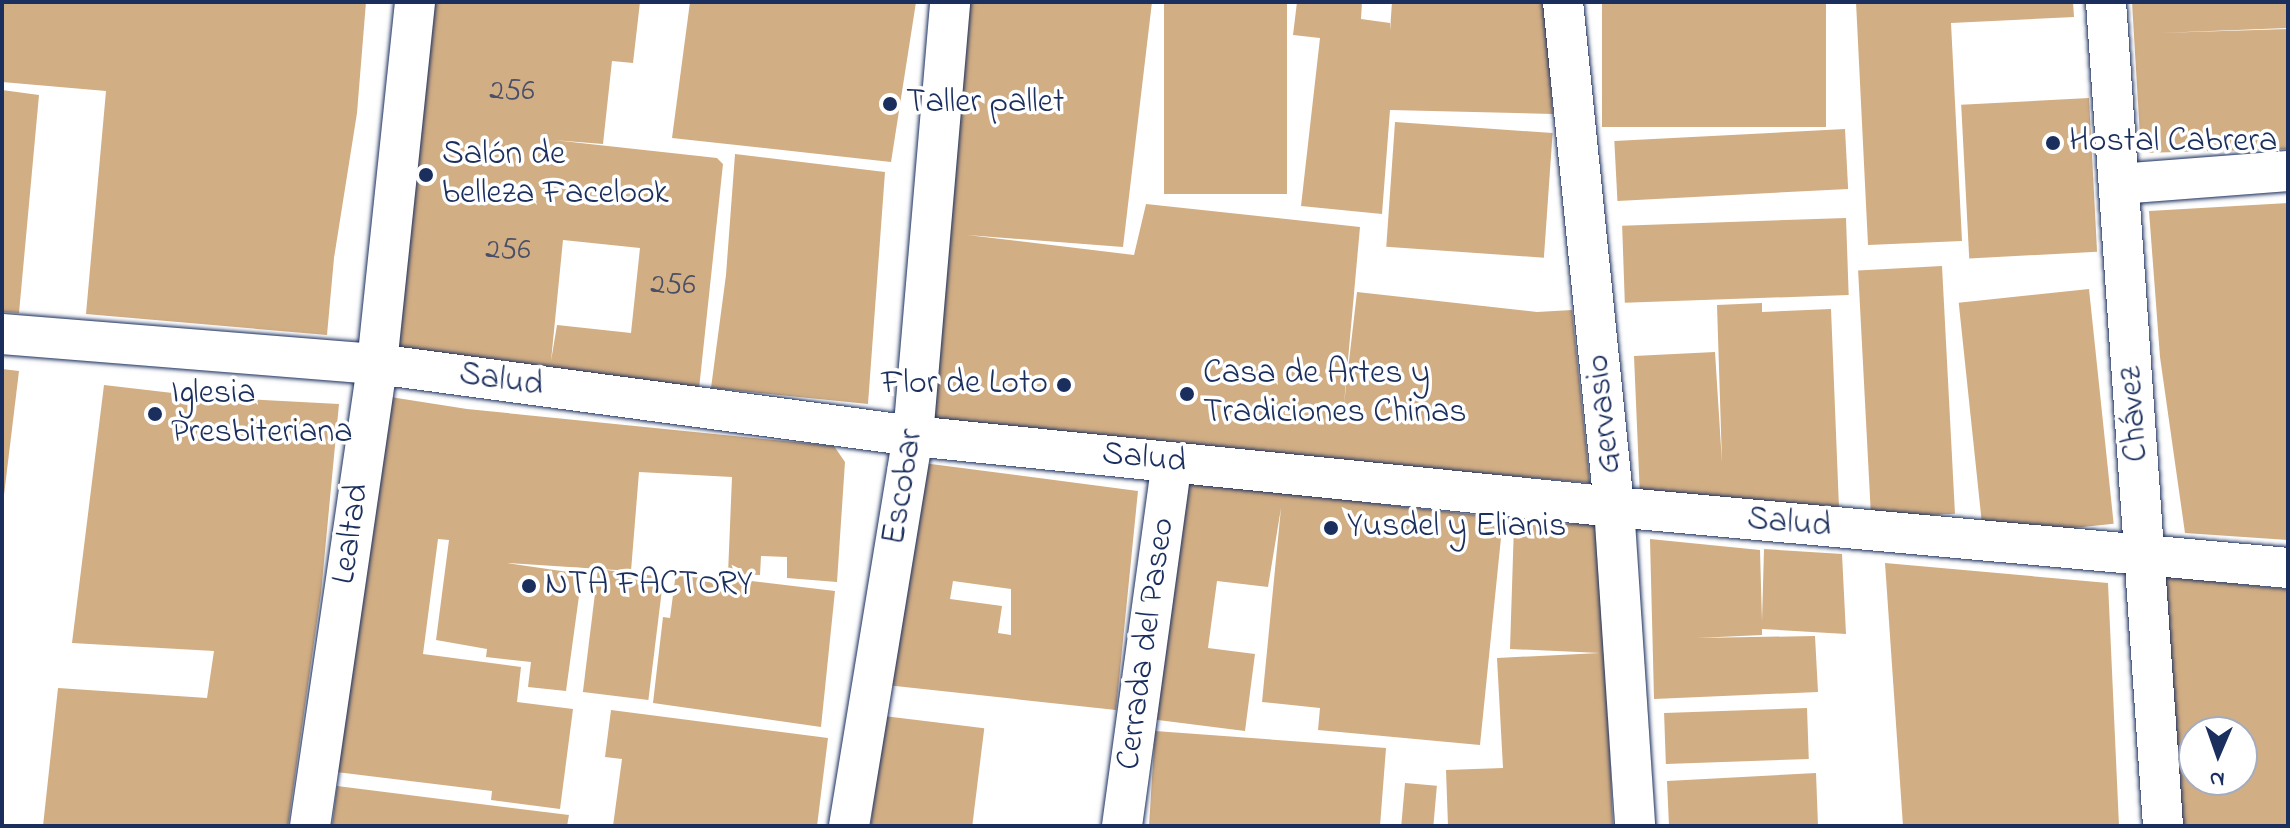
<!DOCTYPE html>
<meta charset="utf-8">
<style>
body{margin:0}
#map{position:relative;width:2290px;height:828px;overflow:hidden;background:#fff;font-family:"Indie Flower",sans-serif}
div>[style]{position:absolute}
.building>*{inset:0;background:#d2ae84;transform-origin:0 0}
.roads{filter:drop-shadow(0 0 2px #1b2f5e) drop-shadow(0 0 2px #1b2f5e)}
.street>*{height:40px;margin:-20px;padding:0 20px;transform-origin:20px;border-radius:20px;background:#fff}
.dots>*{width:22px;height:22px;translate:-50% -50%;box-sizing:border-box;border:4px solid #fff;border-radius:50%}
span{translate:-50% -50%;white-space:nowrap;text-align:center;line-height:1.15;-webkit-text-stroke:7px #fff;paint-order:stroke}
.number-label{font-size:30px;color:#494f68}
.number-label span{-webkit-text-stroke-width:0}
.poi-label{font-size:34px;color:#1b2f5e}
.left{translate:0 -50%;text-align:left}
.right{translate:-100% -50%;text-align:right}
.street-label{font-size:34px;color:#1b2f5e}
.frame{position:absolute;inset:0;border:4px solid #1b2f5e;pointer-events:none}
.north{position:absolute;left:2178px;top:716px;width:80px;height:80px;box-sizing:border-box;background:#fff;border:2px solid #a4acbf;border-radius:50%;rotate:182deg;font-size:22px;font-weight:700;line-height:32px;text-align:center;color:#1b2f5e}
.north::after{content:'';display:block;margin:auto;width:28px;height:36px;background:#1b2f5e;clip-path:polygon(50% 0,100% 100%,50% 72%,0 100%)}
</style>
<div id="map">
<div class="building">
<i style="clip-path:polygon(2px 2px,366px 2px,357px 113px,334px 258px,327px 335px,86px 314px,106px 91px,2px 82px)"></i>
<i style="clip-path:polygon(evenodd,424px 2px,640px 2px,633px 63px,612px 61px,603px 144px,553px 140px,717px 158px,723px 164px,699px 389px,389px 353px,424px 2px,563px 240px,640px 248px,631px 333px,557px 325px,551px 361px,563px 240px)"></i>
<i style="clip-path:polygon(690px 2px,916px 2px,891px 162px,672px 138px)"></i>
<i style="clip-path:polygon(970px 2px,1152px 2px,1123px 247px,967px 235px,1134px 255px,1146px 204px,1360px 227px,1344px 404px,1357px 292px,1537px 312px,1572px 310px,1590px 483px,925px 426px)"></i>
<i style="left:1164px;top:2px;width:123px;height:192px"></i>
<i style="clip-path:polygon(1297px 2px,1362px 2px,1361px 19px,1390px 23px,1390px 31px,1392px 2px,1545px 2px,1553px 114px,1390px 110px,1382px 214px,1301px 206px,1320px 38px,1293px 35px)"></i>
<i style="left:1602px;top:2px;width:224px;height:125px"></i>
<i style="clip-path:polygon(1856px 2px,2073px 2px,2074px 17px,1951px 23px,1962px 241px,1868px 245px)"></i>
<i style="clip-path:polygon(2132px 2px,2288px 2px,2288px 28px,2159px 33px,2288px 29px,2288px 149px,2141px 153px)"></i>
<i style="clip-path:polygon(2px 90px,39px 95px,19px 313px,2px 312px)"></i>
<i style="left:2089px;top:98px;width:154px;height:128px;rotate:87deg"></i>
<i style="left:1395px;top:122px;width:158px;height:125px;rotate:4deg"></i>
<i style="left:1845px;top:129px;width:60px;height:231px;rotate:87deg"></i>
<i style="clip-path:polygon(735px 154px,885px 172px,868px 404px,711px 388px,726px 275px)"></i>
<i style="clip-path:polygon(2288px 203px,2288px 540px,2185px 533px,2160px 357px,2149px 211px)"></i>
<i style="left:1846px;top:218px;width:77px;height:224px;rotate:88deg"></i>
<i style="left:1942px;top:266px;width:248px;height:84px;rotate:87deg"></i>
<i style="left:2089px;top:289px;width:236px;height:131px;rotate:84deg"></i>
<i style="clip-path:polygon(1762px 303px,1762px 312px,1831px 309px,1839px 508px,1640px 497px,1634px 356px,1715px 352px,1722px 463px,1717px 305px)"></i>
<i style="clip-path:polygon(2px 369px,19px 371px,4px 495px,2px 495px)"></i>
<i style="clip-path:polygon(104px 385px,207px 397px,339px 404px,321px 593px,288px 826px,43px 826px,58px 688px,207px 698px,214px 651px,72px 643px)"></i>
<i style="clip-path:polygon(384px 396px,467px 409px,834px 446px,845px 462px,837px 582px,787px 578px,787px 557px,761px 556px,760px 575px,728px 574px,732px 477px,639px 472px,631px 571px,507px 563px,582px 574px,566px 691px,528px 687px,531px 662px,486px 657px,487px 649px,436px 640px,449px 540px,438px 539px,423px 654px,521px 667px,517px 702px,573px 709px,560px 809px,491px 800px,492px 791px,336px 772px)"></i>
<i style="clip-path:polygon(evenodd,923px 463px,1138px 491px,1116px 710px,886px 685px,923px 463px,953px 581px,1011px 589px,1011px 635px,998px 633px,1002px 606px,950px 599px,953px 581px)"></i>
<i style="clip-path:polygon(1181px 481px,1503px 518px,1480px 745px,1318px 730px,1320px 708px,1262px 702px,1281px 508px,1268px 587px,1217px 581px,1208px 648px,1255px 654px,1245px 731px,1150px 719px)"></i>
<i style="clip-path:polygon(1595px 523px,1606px 653px,1613px 826px,1448px 826px,1446px 770px,1503px 768px,1497px 658px,1600px 653px,1510px 649px,1514px 525px)"></i>
<i style="clip-path:polygon(1650px 539px,1760px 550px,1762px 621px,1764px 549px,1842px 554px,1846px 634px,1762px 629px,1762px 635px,1697px 638px,1815px 636px,1818px 692px,1654px 699px)"></i>
<i style="clip-path:polygon(1885px 563px,2108px 583px,2119px 826px,1903px 826px)"></i>
<i style="left:598px;top:569px;width:66px;height:124px;rotate:7deg"></i>
<i style="clip-path:polygon(676px 572px,835px 591px,821px 727px,653px 703px,663px 617px,670px 618px)"></i>
<i style="clip-path:polygon(evenodd,2158px 576px,2288px 589px,2288px 826px,2172px 826px,2158px 576px,2194px 732px,2242px 732px,2242px 780px,2194px 780px,2194px 732px)"></i>
<i style="left:1807px;top:708px;width:51px;height:143px;rotate:88deg"></i>
<i style="clip-path:polygon(611px 710px,828px 738px,817px 826px,613px 826px,622px 759px,605px 757px)"></i>
<i style="left:884px;top:716px;width:101px;height:111px;rotate:7deg"></i>
<i style="clip-path:polygon(1155px 731px,1386px 748px,1380px 826px,1149px 826px)"></i>
<i style="clip-path:polygon(1816px 773px,1818px 826px,1669px 826px,1667px 781px)"></i>
<i style="left:1405px;top:783px;width:32px;height:43px;rotate:5deg"></i>
<i style="clip-path:polygon(337px 786px,569px 815px,567px 826px,332px 826px)"></i>
</div>
<div class="roads">
<div class="street">
<i style="left:1563px;top:2px;width:508px;rotate:84.23deg"></i>
<i style="left:1614px;top:507px;width:320px;rotate:86.2deg"></i>
<i style="left:2106px;top:2px;width:826px;rotate:86.04deg"></i>
<i style="left:2119px;top:184px;width:169px;rotate:-4.4deg"></i>
<i style="left:2px;top:334px;width:376px;rotate:4.6deg"></i>
<i style="left:377px;top:364px;width:541px;rotate:7.65deg"></i>
<i style="left:913px;top:436px;width:705px;rotate:5.78deg"></i>
<i style="left:1614px;top:507px;width:677px;rotate:5.17deg"></i>
<i style="left:310px;top:826px;width:467px;rotate:-81.7deg"></i>
<i style="left:377px;top:364px;width:364px;rotate:-84deg"></i>
<i style="left:849px;top:826px;width:395px;rotate:-80.7deg"></i>
<i style="left:913px;top:436px;width:436px;rotate:-85.1deg"></i>
<i style="left:1122px;top:826px;width:367px;rotate:-82.2deg"></i>
</div>
</div>
<div class="dots">
<i style="left:890px;top:104px;background:#1b2f5e"></i>
<i style="left:2053px;top:143px;background:#1b2f5e"></i>
<i style="left:426px;top:175px;background:#1b2f5e"></i>
<i style="left:1064px;top:385px;background:#1b2f5e"></i>
<i style="left:1187px;top:394px;background:#1b2f5e"></i>
<i style="left:155px;top:414px;background:#1b2f5e"></i>
<i style="left:1331px;top:528px;background:#1b2f5e"></i>
<i style="left:529px;top:586px;background:#1b2f5e"></i>
</div>
<div class="number-label">
<span style="left:512px;top:92px">256</span>
<span style="left:508px;top:251px">256</span>
<span style="left:673px;top:286px">256</span>
</div>
<div class="poi-label">
<span class="left" style="left:906px;top:104px">Taller pallet</span>
<span class="left" style="left:2069px;top:143px">Hostal Cabrera</span>
<span class="left" style="left:442px;top:175px">Salón de<br>belleza Facelook</span>
<span class="left" style="left:1203px;top:394px">Casa de Artes y<br>Tradiciones Chinas</span>
<span class="right" style="left:1048px;top:385px">Flor de Loto</span>
<span class="left" style="left:171px;top:414px">Iglesia<br>Presbiteriana</span>
<span class="left" style="left:1347px;top:528px">Yusdel y Elianis</span>
<span class="left" style="left:545px;top:586px">NTA FACTORY</span>
</div>
<div class="street-label">
<span style="left:501px;top:381px;rotate:8deg">Salud</span>
<span style="left:1605px;top:414px;rotate:-96deg">Gervasio</span>
<span style="left:2135px;top:414px;rotate:-94deg">Chávez</span>
<span style="left:1144px;top:459px;rotate:6deg">Salud</span>
<span style="left:904px;top:487px;rotate:-81deg">Escobar</span>
<span style="left:1789px;top:524px;rotate:5deg">Salud</span>
<span style="left:352px;top:534px;rotate:-82deg">Lealtad</span>
<span style="left:1147px;top:644px;rotate:-82deg">Cerrada del Paseo</span>
</div>
<div class="frame"></div>
<div class="north">N</div>
</div>
